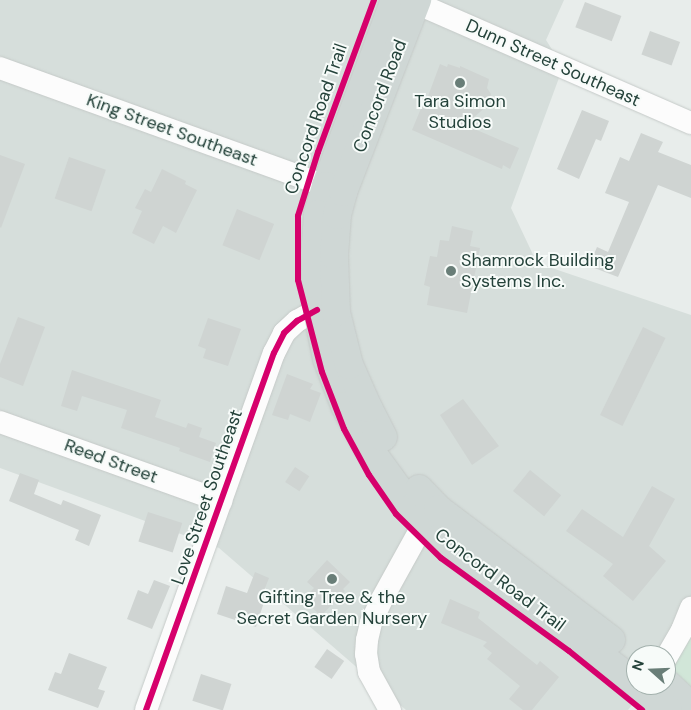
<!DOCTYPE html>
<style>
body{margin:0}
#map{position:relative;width:691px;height:710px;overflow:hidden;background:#e8edeb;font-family:"DM Sans",sans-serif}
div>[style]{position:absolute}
.built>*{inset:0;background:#d6dedb}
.green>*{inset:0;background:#d1e6d8}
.building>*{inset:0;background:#cfd4d2;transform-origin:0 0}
.roads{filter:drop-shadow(0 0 1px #c5cac8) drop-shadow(0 0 1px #c5cac8)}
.minor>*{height:22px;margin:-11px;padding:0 11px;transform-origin:11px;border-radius:11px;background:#fcfcfc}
.major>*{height:28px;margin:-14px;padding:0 14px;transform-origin:14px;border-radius:14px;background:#cfd7d5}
.cycleway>*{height:6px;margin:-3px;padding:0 3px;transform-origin:3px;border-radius:3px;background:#d6006c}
.dots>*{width:14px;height:14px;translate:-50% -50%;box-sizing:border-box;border:2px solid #f7fbf9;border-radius:50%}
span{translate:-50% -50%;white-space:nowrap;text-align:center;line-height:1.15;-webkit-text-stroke:4px #f7fbf9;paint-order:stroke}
.street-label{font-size:18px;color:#24423a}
.poi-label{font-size:18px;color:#24423a}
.left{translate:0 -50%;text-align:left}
.north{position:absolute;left:626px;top:645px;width:50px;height:50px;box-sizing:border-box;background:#f7fbf9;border:1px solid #a3b1ad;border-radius:50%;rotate:290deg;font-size:14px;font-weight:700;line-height:20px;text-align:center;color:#24423a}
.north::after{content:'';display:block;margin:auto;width:18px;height:22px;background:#697e78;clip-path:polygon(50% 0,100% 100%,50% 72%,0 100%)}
</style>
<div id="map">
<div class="built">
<i style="clip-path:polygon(0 0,564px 0,546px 40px,563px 67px,511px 208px,537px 263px,691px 315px,691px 608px,666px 655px,636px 655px,636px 685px,648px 685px,628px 710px,406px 710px,219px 548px,0 468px)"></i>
</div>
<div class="green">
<i style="clip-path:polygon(691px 608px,691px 710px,666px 685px,666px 658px)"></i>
</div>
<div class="building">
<i style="left:585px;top:2px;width:39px;height:27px;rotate:21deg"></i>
<i style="left:650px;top:31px;width:32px;height:25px;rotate:20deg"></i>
<i style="clip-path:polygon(440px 64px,447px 67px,448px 64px,460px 68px,460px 66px,489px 79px,487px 88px,491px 94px,488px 105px,465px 125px,519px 148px,510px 169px,503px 165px,502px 169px,412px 130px,422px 106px,424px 107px)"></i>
<i style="clip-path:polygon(582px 110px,609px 121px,601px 141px,596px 139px,579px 179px,557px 169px)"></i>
<i style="clip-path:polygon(641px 133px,663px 142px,658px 152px,691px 165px,691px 198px,658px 185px,618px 277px,589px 266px,597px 247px,608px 252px,629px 202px,605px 193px,620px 157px,629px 161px)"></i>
<i style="clip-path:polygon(0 155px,25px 164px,1px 228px,0 227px)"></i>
<i style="left:69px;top:157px;width:39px;height:44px;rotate:19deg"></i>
<i style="clip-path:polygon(162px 169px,186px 181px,185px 184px,197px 190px,176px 233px,163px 226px,154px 244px,132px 233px,142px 211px,135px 208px,145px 189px,151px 192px)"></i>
<i style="left:237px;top:209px;width:40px;height:39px;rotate:22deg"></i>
<i style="clip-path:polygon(452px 226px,473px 231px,470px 246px,480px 248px,467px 313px,427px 305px,430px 287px,424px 285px,430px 256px,437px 257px,440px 240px,449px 241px)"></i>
<i style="clip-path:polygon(18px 317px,45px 327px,23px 386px,0 377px,0 364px)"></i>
<i style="clip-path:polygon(208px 318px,241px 329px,228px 366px,203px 358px,206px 349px,198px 346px)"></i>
<i style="left:643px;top:327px;width:25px;height:98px;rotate:26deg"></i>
<i style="clip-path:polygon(72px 370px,161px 400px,155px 417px,186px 428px,188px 423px,202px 428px,199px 437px,216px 443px,210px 462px,179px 451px,180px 448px,121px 428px,127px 410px,82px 396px,77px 411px,61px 406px)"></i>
<i style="clip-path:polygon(287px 374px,313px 384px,310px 389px,321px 393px,310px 422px,290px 414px,288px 420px,272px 415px)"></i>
<i style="clip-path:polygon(463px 399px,499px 446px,472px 465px,440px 415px)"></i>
<i style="left:295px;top:467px;width:17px;height:18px;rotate:33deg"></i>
<i style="left:530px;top:470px;width:40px;height:27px;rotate:39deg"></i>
<i style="clip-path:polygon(20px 473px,39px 480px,34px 494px,61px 505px,63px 500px,101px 515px,89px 546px,75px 540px,79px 530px,9px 501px)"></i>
<i style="clip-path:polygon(652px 486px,675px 499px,649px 546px,666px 561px,633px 601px,603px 576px,613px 564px,566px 531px,582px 509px,623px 537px)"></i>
<i style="left:148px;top:512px;width:36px;height:31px;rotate:18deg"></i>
<i style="clip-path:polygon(327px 560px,350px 582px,343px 589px,345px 591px,321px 616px,303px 599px,314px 588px,307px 582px)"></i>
<i style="clip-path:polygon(255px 572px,269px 578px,261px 598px,265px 599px,256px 627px,217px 614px,226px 586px,247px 593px)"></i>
<i style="clip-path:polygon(154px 580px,170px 586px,152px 629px,127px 619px,138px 590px,148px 594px)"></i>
<i style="clip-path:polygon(450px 599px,480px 612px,478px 618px,537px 665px,540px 661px,559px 677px,532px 710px,523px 710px,509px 699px,520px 686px,487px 659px,492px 653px,483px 646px,487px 642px,441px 623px)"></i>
<i style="left:327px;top:649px;width:21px;height:22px;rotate:35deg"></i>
<i style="clip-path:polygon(69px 653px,107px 667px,98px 689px,105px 691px,98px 708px,48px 690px,55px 672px,61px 674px)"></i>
<i style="left:201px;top:674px;width:32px;height:28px;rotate:18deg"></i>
</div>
<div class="roads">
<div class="minor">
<i style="left:416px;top:3px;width:300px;rotate:23.6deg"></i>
<i style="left:0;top:68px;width:364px;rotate:19.9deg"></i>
<i style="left:0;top:422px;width:235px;rotate:19.7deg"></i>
<i style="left:666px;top:658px;width:32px;rotate:-60deg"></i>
<i style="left:682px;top:630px;width:24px;rotate:-68deg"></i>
<i style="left:146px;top:710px;width:379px;rotate:-70.3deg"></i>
<i style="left:274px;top:353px;width:22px;rotate:-63deg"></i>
<i style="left:284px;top:333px;width:18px;rotate:-43deg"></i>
<i style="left:297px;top:321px;width:23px;rotate:-29deg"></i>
<i style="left:390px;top:710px;width:43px;rotate:-118.9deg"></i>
<i style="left:369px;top:672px;width:18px;rotate:-99deg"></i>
<i style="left:366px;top:654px;width:14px;rotate:-86deg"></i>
<i style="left:367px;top:640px;width:18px;rotate:-77deg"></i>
<i style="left:371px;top:622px;width:25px;rotate:-64deg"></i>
<i style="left:382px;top:599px;width:89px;rotate:-61.1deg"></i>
</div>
<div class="major">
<i style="left:395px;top:0;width:198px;rotate:110.4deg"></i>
<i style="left:326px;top:186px;width:29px;rotate:106deg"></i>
<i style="left:318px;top:214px;width:39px;rotate:94deg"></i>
<i style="left:315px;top:253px;width:57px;rotate:88deg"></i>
<i style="left:317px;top:310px;width:50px;rotate:78.5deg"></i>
<i style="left:327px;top:359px;width:50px;rotate:69deg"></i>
<i style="left:345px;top:406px;width:46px;rotate:61.2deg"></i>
<i style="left:367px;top:446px;width:77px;rotate:54deg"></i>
<i style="left:412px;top:508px;width:41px;rotate:45deg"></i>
<i style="left:441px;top:537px;width:244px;rotate:36.8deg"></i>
<i style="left:383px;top:437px;width:33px;rotate:-117deg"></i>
<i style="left:368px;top:408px;width:47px;rotate:-113.8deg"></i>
<i style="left:349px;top:365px;width:55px;rotate:-103.8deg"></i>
<i style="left:336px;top:312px;width:57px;rotate:-92deg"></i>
<i style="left:334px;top:255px;width:40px;rotate:-85.7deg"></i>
<i style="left:337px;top:215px;width:24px;rotate:-75deg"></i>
<i style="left:343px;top:192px;width:206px;rotate:-68.9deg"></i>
<i style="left:419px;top:489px;width:28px;rotate:46deg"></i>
<i style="left:438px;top:509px;width:217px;rotate:37.1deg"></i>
<i style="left:666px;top:683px;width:34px;rotate:43deg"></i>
<i style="left:638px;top:685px;width:39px;rotate:40deg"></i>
</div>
</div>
<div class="cycleway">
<i style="left:374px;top:0;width:162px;rotate:110.2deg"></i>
<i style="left:318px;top:152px;width:67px;rotate:107.4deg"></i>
<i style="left:298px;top:216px;width:64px;rotate:90deg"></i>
<i style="left:298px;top:280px;width:95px;rotate:75.4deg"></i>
<i style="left:322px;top:372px;width:61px;rotate:68.9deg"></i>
<i style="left:344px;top:429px;width:52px;rotate:61.5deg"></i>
<i style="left:369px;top:475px;width:47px;rotate:55.3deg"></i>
<i style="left:396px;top:514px;width:63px;rotate:44.4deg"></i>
<i style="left:441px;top:558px;width:158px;rotate:36deg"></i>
<i style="left:569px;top:651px;width:94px;rotate:38.9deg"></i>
<i style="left:146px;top:710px;width:379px;rotate:-70.3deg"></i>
<i style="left:274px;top:353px;width:22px;rotate:-63deg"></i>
<i style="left:284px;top:333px;width:18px;rotate:-43deg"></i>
<i style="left:297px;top:321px;width:23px;rotate:-29deg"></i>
</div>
<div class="dots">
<i style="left:460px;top:83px;background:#697e78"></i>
<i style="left:451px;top:271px;background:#697e78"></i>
<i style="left:332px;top:579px;background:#697e78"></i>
</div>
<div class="street-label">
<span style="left:553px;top:63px;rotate:24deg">Dunn Street Southeast</span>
<span style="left:380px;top:96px;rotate:-69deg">Concord Road</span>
<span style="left:316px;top:119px;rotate:-71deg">Concord Road Trail</span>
<span style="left:172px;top:130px;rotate:20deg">King Street Southeast</span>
<span style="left:111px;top:461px;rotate:20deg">Reed Street</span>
<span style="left:207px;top:497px;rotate:-71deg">Love Street Southeast</span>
<span style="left:500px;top:580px;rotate:37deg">Concord Road Trail</span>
</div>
<div class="poi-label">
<span style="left:460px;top:112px">Tara Simon<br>Studios</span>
<span class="left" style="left:461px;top:271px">Shamrock Building<br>Systems Inc.</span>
<span style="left:332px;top:608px">Gifting Tree &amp; the<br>Secret Garden Nursery</span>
</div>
<div class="north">N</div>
</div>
